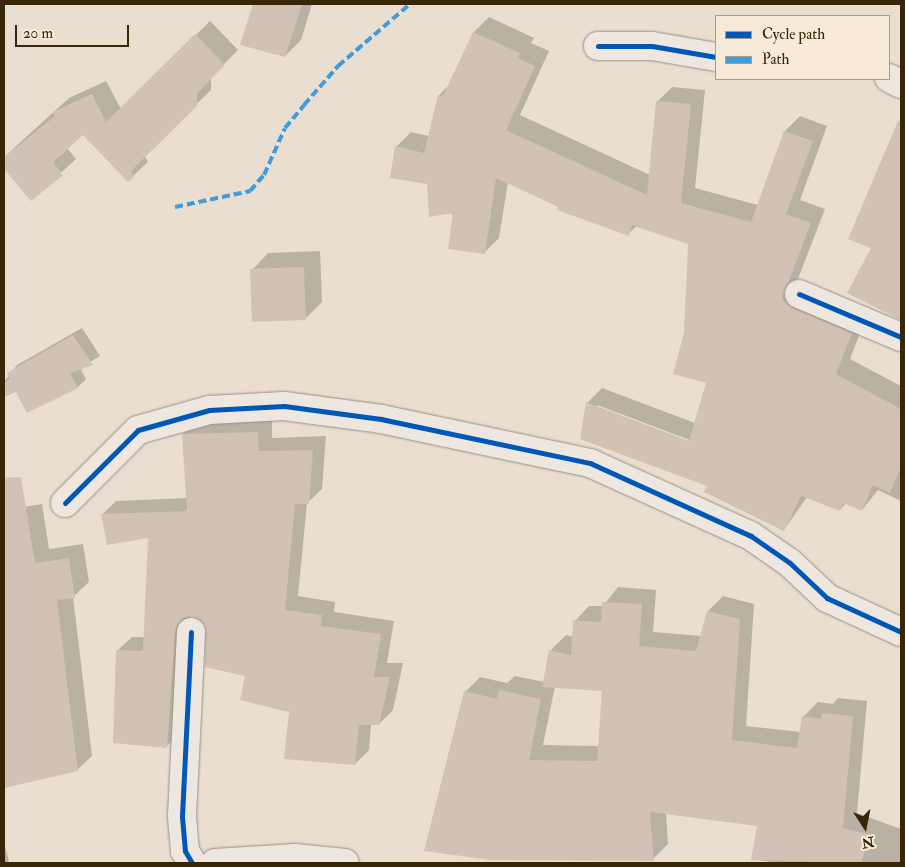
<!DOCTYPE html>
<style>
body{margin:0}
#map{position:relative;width:905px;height:867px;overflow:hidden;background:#e9decf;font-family:"IM FELL Double Pica",serif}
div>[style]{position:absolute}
.shadow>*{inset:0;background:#0003}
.building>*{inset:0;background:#d2c1b5;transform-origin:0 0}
.roads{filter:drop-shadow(0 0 1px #999084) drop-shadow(0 0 1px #999084)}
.minor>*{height:28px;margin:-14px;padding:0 14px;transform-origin:14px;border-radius:14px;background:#ede7e0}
.quiet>*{height:4px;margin-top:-2px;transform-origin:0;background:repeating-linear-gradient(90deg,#3e9cdd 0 8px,transparent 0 12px)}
.cycleway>*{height:5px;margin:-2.5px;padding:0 2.5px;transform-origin:2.5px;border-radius:2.5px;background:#0057b8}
span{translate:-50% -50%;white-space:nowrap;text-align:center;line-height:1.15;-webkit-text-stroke:4px #f8ead9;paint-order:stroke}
.frame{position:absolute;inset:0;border:5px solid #392608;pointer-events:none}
.legend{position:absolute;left:715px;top:15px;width:175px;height:65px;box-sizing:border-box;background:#f8ead9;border:1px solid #ac9c85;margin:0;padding:6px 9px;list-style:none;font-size:15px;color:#392608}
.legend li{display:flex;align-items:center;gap:10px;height:25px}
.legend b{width:25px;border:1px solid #ac9c85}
.north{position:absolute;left:840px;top:802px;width:50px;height:50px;-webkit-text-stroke:4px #f8ead9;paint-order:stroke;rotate:169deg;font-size:14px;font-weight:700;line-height:20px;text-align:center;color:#392608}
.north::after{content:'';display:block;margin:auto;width:18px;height:22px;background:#392608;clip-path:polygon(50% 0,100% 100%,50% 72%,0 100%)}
.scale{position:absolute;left:15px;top:25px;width:114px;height:22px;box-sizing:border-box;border:2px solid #392608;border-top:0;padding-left:6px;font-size:15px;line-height:18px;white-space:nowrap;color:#392608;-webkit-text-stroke:4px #f8ead9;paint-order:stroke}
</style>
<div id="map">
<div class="shadow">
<i style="clip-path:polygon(254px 4px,312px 4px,301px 40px,285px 56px,242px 44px)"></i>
<i style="clip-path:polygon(evenodd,489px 17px,534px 38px,531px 43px,549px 51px,520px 115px,650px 175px,657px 102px,672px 87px,705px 90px,695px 188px,758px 205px,785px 131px,800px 116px,827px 126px,800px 200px,825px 209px,796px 284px,866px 318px,850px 359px,901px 386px,901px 501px,878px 490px,862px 510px,846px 503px,840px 510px,807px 497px,784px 530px,587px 403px,602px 388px,695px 423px,707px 382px,686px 333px,689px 243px,638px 225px,628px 234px,508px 182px,499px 238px,484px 253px,396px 147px,411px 132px,429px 136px,439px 95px,450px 84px,474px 32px,489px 17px,597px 405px,695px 442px,694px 444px,597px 408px,597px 405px)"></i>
<i style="clip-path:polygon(210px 21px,238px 50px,211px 77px,211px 90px,144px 155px,148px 162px,133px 176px,83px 134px,67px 148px,76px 159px,31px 200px,4px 167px,4px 158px,14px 148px,69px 98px,106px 81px,121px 109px)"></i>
<i style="clip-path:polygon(901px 130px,901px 311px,896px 316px,873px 248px,887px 155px)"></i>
<i style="clip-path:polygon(320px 251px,322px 302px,306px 318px,252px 270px,268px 253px)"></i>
<i style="clip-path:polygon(82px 328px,100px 356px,80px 368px,86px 379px,78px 387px,27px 412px,17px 391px,4px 395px,4px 382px,17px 365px)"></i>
<i style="clip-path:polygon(272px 419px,272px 438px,326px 436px,322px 489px,307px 503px,298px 596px,335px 602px,334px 612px,394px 621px,387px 663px,403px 663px,393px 710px,379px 724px,371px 724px,369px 750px,355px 764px,247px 675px,206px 625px,191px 615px,180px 733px,166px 747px,118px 650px,132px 637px,145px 637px,150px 536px,103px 514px,116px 501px,188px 498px,183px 434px,197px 421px)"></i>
<i style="clip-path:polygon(42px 504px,49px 549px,83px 544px,89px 582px,73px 597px,92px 756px,77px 770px,4px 787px,4px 510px)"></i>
<i style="clip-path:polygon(evenodd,618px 587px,656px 590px,653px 632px,702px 636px,708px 611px,723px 596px,754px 604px,746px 726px,801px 732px,803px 717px,818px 702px,833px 704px,838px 698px,867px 701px,857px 813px,901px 829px,901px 863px,777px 863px,752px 859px,759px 825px,666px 813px,668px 844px,653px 859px,491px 859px,465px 692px,480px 677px,507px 683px,515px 676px,544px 682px,551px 650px,566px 635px,573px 637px,575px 621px,589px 606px,603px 606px,618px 587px,555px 686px,604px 690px,599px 746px,543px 745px,555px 686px)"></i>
<i style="clip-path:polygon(4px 843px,9px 861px,6px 863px,4px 863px)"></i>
</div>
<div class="building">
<i style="clip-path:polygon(253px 4px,302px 4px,285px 57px,240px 45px)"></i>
<i style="clip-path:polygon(473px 32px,520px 53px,518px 58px,535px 66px,506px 130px,647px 195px,656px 101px,691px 104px,681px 203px,751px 222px,784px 131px,813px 141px,786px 214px,811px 223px,782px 299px,793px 308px,852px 333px,836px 374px,901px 409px,901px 467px,890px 493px,873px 485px,862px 511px,843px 503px,840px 511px,801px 496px,784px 531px,704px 492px,707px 486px,580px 439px,586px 402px,689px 441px,706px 383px,673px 374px,684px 333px,688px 244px,632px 225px,629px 236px,557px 210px,558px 207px,496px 178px,485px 254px,448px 249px,453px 213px,429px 217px,427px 184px,390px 178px,395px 146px,424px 153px,438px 95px,443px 96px)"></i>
<i style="clip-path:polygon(195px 34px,225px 65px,197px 93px,197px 106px,131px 171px,134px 177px,128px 182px,83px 135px,53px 162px,63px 175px,31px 201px,4px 169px,4px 157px,55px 116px,53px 112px,92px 94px,106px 122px)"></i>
<i style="clip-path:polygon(898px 121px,901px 122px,901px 320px,847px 293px,871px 248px,848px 239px)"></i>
<i style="left:304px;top:267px;width:53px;height:54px;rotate:88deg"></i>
<i style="clip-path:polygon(73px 335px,93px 365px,70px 373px,78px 388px,27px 413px,16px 392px,4px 397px,4px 383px,10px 379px,7px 373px)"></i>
<i style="clip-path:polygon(258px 432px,259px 451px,313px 450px,309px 504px,295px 504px,285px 610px,322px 615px,321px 626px,381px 634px,374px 677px,390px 677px,379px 725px,359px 725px,355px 765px,284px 759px,289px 712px,240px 700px,245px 676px,205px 667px,205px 625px,192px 616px,183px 618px,175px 631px,167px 748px,113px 743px,116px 650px,143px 651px,148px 538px,107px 545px,101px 514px,187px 511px,182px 434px)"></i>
<i style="clip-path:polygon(21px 477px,35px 563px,69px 558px,75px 598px,57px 600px,78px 771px,4px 788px,4px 478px)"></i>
<i style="clip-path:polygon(602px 602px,642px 604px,639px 646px,696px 651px,707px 611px,740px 619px,732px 740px,797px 748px,802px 716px,821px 719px,822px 713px,853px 716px,843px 828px,870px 835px,861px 863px,751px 860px,757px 826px,650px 812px,654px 861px,491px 860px,424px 851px,464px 691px,497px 699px,499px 690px,541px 699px,529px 760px,597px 761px,602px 691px,542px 687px,549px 650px,571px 655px,573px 620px,601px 622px)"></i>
</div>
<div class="roads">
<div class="minor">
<i style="left:598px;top:46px;width:54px"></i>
<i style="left:652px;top:46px;width:65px;rotate:9.8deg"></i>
<i style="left:889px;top:78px;width:13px;rotate:27deg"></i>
<i style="left:799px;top:294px;width:111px;rotate:22.9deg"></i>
<i style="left:65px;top:503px;width:103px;rotate:-45deg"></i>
<i style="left:138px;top:430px;width:74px;rotate:-15.7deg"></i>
<i style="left:209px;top:410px;width:75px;rotate:-3.1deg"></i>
<i style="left:284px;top:406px;width:98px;rotate:7.6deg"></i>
<i style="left:381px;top:419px;width:214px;rotate:11.9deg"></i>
<i style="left:590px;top:463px;width:177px;rotate:24.4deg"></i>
<i style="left:751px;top:536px;width:47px;rotate:34.7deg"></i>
<i style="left:790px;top:563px;width:51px;rotate:43.4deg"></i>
<i style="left:827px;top:598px;width:81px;rotate:24.7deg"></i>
<i style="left:191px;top:632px;width:185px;rotate:92.8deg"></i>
<i style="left:182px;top:817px;width:34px;rotate:85deg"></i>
<i style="left:185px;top:851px;width:14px;rotate:60deg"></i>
<i style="left:215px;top:863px;width:80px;rotate:-3.6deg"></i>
<i style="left:295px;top:858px;width:50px;rotate:5.7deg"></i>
</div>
</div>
<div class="quiet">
<i style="left:175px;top:207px;width:77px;rotate:-12deg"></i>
<i style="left:250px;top:191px;width:21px;rotate:-49deg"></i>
<i style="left:264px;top:175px;width:51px;rotate:-65.9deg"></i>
<i style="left:285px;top:128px;width:30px;rotate:-50deg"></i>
<i style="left:304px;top:105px;width:52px;rotate:-48.9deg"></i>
<i style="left:338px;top:66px;width:95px;rotate:-40.7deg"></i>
</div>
<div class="cycleway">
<i style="left:598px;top:46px;width:54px"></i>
<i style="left:652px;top:46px;width:65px;rotate:9.8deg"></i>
<i style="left:799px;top:294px;width:111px;rotate:22.9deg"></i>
<i style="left:65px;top:503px;width:103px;rotate:-45deg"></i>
<i style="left:138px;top:430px;width:74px;rotate:-15.7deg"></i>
<i style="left:209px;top:410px;width:75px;rotate:-3.1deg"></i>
<i style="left:284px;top:406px;width:98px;rotate:7.6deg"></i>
<i style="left:381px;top:419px;width:214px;rotate:11.9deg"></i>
<i style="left:590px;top:463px;width:177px;rotate:24.4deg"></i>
<i style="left:751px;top:536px;width:47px;rotate:34.7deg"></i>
<i style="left:790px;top:563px;width:51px;rotate:43.4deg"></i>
<i style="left:827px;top:598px;width:81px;rotate:24.7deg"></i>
<i style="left:191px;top:632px;width:185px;rotate:92.8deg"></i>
<i style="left:182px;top:817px;width:34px;rotate:85deg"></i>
<i style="left:185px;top:851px;width:14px;rotate:60deg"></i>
</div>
<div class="frame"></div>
<ul class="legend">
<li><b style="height:6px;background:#0057b8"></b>Cycle path</li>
<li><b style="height:6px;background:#3e9cdd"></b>Path</li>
</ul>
<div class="north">N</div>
<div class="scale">20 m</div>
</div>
